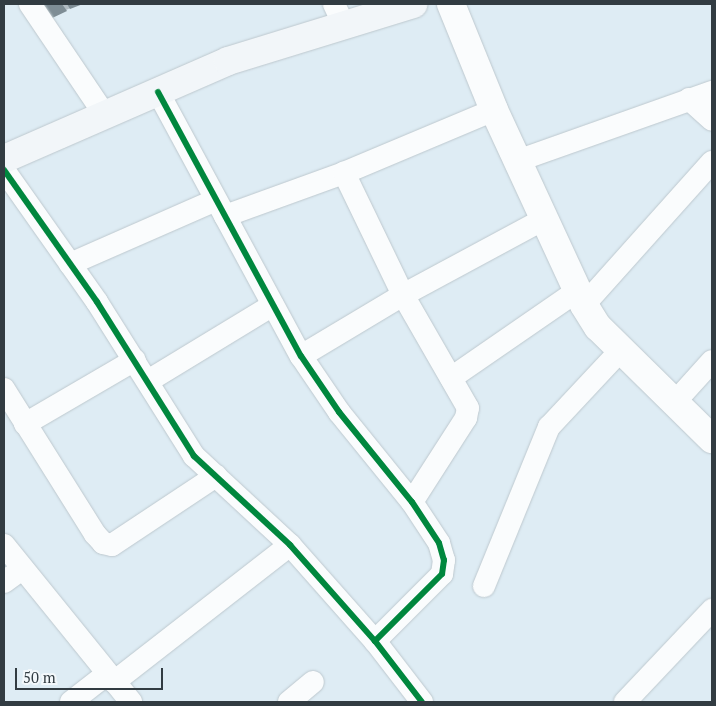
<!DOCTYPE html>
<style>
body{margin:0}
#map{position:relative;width:716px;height:706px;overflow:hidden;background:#deecf4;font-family:"PT Serif",serif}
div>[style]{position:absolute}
.shadow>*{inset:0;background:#0003}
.building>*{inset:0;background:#7e8d95}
.roads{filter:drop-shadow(0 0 1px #bdc8ce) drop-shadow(0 0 1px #bdc8ce)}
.minor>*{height:22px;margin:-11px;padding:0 11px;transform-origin:11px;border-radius:11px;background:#fafcfd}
.tertiary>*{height:28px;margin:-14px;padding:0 14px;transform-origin:14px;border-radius:14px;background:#fafcfd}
.secondary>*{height:28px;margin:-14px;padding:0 14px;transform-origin:14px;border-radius:14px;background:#f2f6f9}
.cycleway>*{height:6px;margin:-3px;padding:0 3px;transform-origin:3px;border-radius:3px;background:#00873e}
span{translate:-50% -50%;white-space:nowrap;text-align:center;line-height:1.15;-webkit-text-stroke:5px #f3f8fb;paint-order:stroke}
.frame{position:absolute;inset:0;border:5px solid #323c42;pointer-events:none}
.scale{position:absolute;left:15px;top:668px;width:148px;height:22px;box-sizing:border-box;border:2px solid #323c42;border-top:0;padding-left:6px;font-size:15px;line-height:18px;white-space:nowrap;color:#323c42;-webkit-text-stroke:4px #f3f8fb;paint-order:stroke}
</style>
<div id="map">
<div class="shadow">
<i style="clip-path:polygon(45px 4px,80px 4px,66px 10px,42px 7px)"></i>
</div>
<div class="building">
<i style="clip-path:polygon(45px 4px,62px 4px,67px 11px,48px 20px,41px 7px)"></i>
<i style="clip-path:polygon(67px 4px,83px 4px,70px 9px)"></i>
</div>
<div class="roads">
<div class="minor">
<i style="left:30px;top:4px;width:134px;rotate:56deg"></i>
<i style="left:334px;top:4px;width:23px;rotate:65deg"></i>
<i style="left:158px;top:92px;width:300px;rotate:61.6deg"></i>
<i style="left:301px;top:356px;width:68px;rotate:55.8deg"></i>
<i style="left:339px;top:412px;width:116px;rotate:51deg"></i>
<i style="left:412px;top:502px;width:49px;rotate:56.6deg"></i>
<i style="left:439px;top:543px;width:18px;rotate:74deg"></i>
<i style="left:444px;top:560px;width:14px;rotate:98deg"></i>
<i style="left:442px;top:574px;width:95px;rotate:135deg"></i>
<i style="left:689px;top:99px;width:31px;rotate:42deg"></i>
<i style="left:517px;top:161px;width:207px;rotate:-19.5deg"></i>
<i style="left:4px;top:170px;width:161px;rotate:54.8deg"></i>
<i style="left:97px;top:302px;width:182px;rotate:57.8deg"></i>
<i style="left:194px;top:456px;width:131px;rotate:42.8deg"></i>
<i style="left:290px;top:545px;width:128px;rotate:48.5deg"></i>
<i style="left:375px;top:641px;width:77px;rotate:52.4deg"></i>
<i style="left:225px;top:216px;width:127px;rotate:-19.9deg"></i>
<i style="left:70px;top:264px;width:159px;rotate:-23.7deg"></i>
<i style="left:584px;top:305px;width:192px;rotate:-48.2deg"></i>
<i style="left:301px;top:356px;width:119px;rotate:-30.9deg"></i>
<i style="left:403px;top:295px;width:160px;rotate:-28.3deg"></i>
<i style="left:451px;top:378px;width:153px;rotate:-34.6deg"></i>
<i style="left:148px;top:381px;width:146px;rotate:-31.3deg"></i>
<i style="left:4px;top:389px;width:171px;rotate:57.9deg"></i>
<i style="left:95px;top:534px;width:12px;rotate:48deg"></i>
<i style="left:103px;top:543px;width:9px;rotate:13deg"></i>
<i style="left:112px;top:545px;width:125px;rotate:-33.6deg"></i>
<i style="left:675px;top:402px;width:55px;rotate:-47.9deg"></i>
<i style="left:25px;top:424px;width:127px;rotate:-30.2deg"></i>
<i style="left:412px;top:502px;width:100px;rotate:-57.3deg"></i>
<i style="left:466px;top:418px;width:10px;rotate:-79deg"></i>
<i style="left:468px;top:408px;width:130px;rotate:-119.9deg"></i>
<i style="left:403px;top:295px;width:136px;rotate:-115.8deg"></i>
<i style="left:344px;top:173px;width:163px;rotate:-22.8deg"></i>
<i style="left:4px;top:545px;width:202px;rotate:51deg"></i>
<i style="left:4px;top:582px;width:22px;rotate:-36deg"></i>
<i style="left:484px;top:586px;width:172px;rotate:-67.8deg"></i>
<i style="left:549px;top:427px;width:105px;rotate:-46.9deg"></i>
<i style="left:114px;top:682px;width:223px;rotate:-37.9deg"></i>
<i style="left:71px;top:702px;width:46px;rotate:-37.9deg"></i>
<i style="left:289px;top:702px;width:31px;rotate:-40deg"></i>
<i style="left:625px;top:702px;width:127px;rotate:-46.6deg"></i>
</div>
<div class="tertiary">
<i style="left:451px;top:4px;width:114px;rotate:67.9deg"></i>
<i style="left:494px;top:110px;width:215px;rotate:65.2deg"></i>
<i style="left:584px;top:305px;width:26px;rotate:58deg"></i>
<i style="left:598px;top:327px;width:160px;rotate:44.5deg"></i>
</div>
<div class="secondary">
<i style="left:4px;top:159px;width:244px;rotate:-23.6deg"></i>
<i style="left:228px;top:61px;width:194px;rotate:-17.1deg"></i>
</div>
</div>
<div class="cycleway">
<i style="left:158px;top:92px;width:300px;rotate:61.6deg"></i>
<i style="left:301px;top:356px;width:68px;rotate:55.8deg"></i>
<i style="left:339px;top:412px;width:116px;rotate:51deg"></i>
<i style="left:412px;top:502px;width:49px;rotate:56.6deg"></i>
<i style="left:439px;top:543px;width:18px;rotate:74deg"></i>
<i style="left:444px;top:560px;width:14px;rotate:98deg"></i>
<i style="left:442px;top:574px;width:95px;rotate:135deg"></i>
<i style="left:4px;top:170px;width:161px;rotate:54.8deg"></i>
<i style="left:97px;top:302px;width:182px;rotate:57.8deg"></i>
<i style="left:194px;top:456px;width:131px;rotate:42.8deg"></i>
<i style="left:290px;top:545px;width:128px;rotate:48.5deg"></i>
<i style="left:375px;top:641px;width:77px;rotate:52.4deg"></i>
</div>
<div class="frame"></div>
<div class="scale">50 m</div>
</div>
